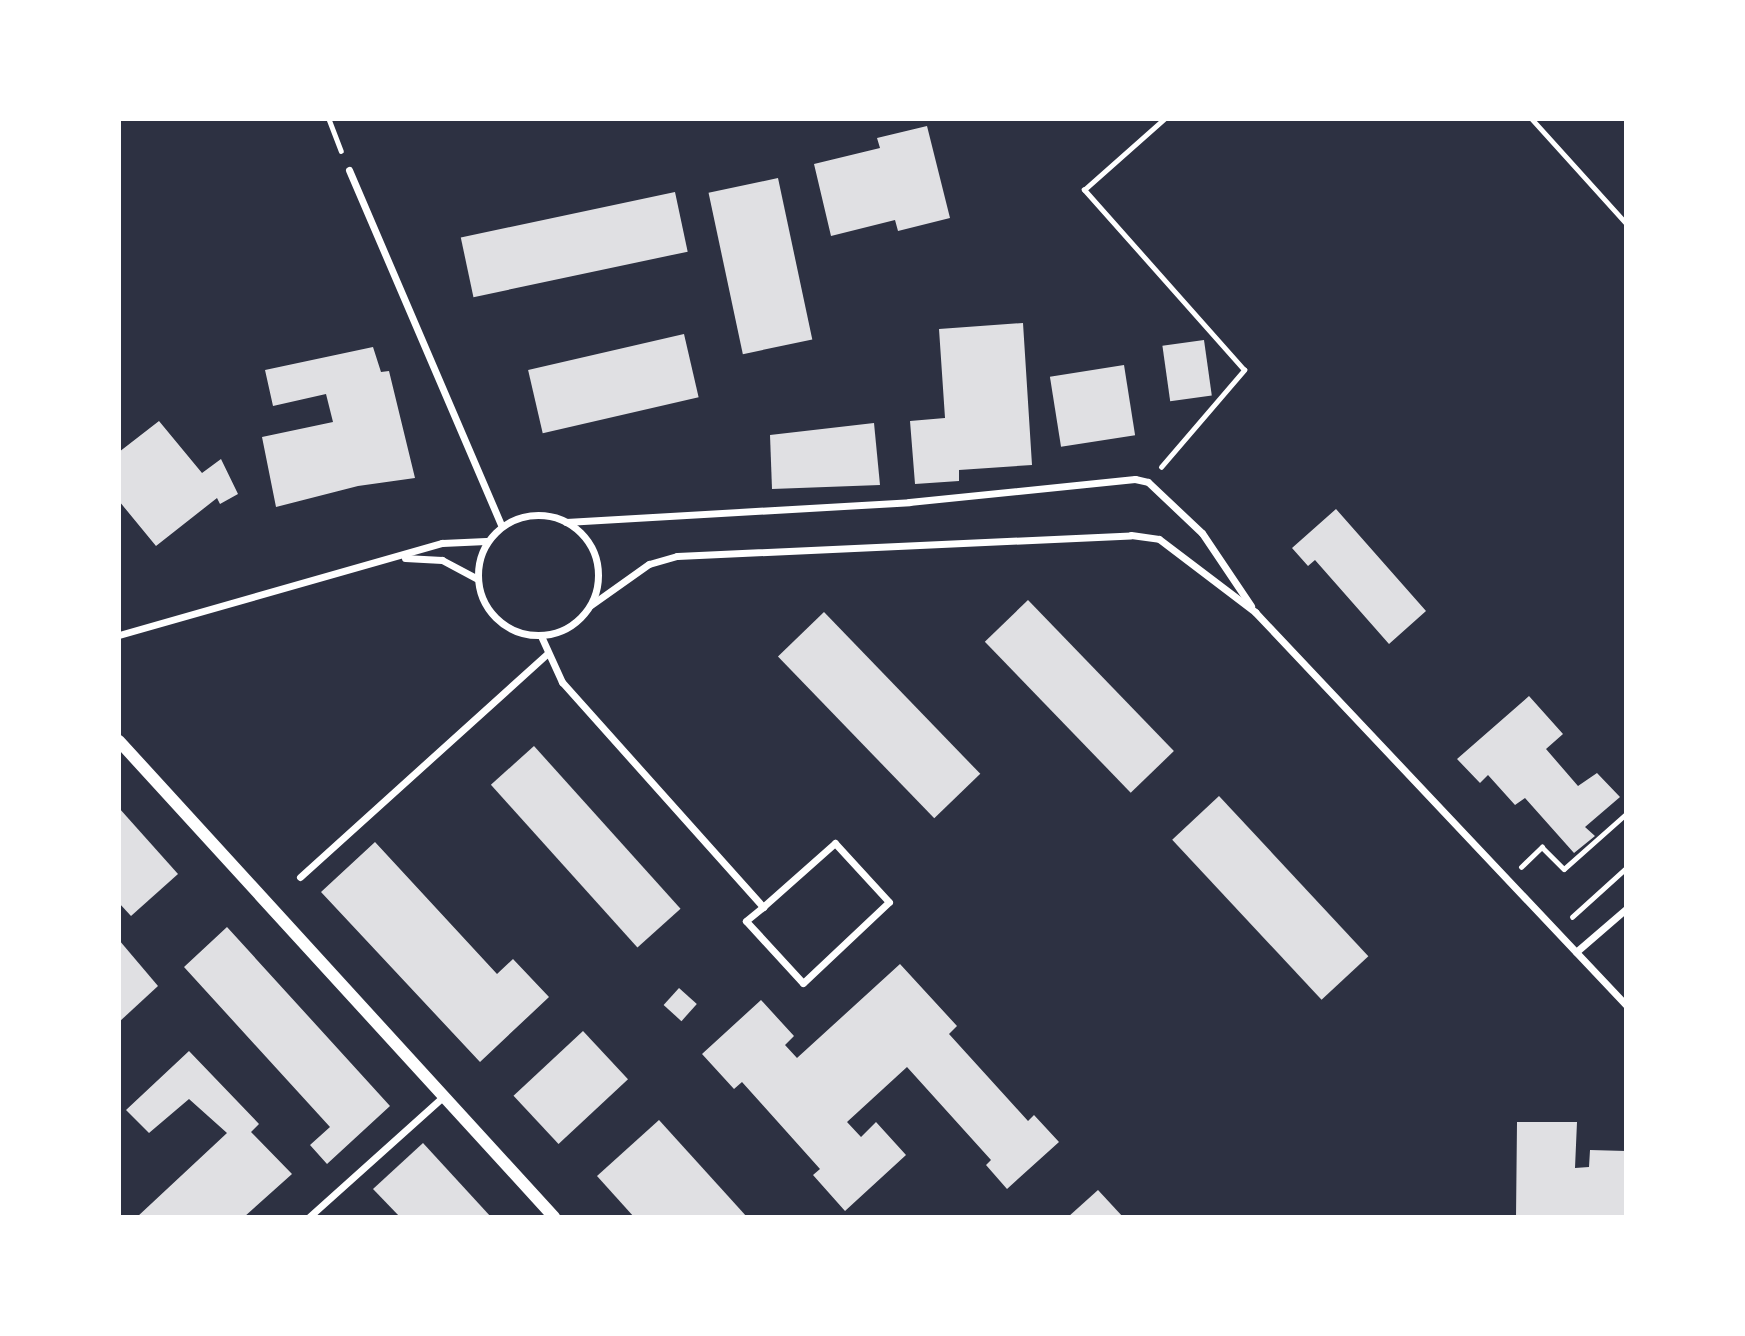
<!DOCTYPE html>
<style>
body{margin:0}
#map{position:relative;width:1745px;height:1336px;overflow:hidden;background:#2d3142;font-family:"Roboto Serif",serif}
div>[style]{position:absolute}
.building>*{inset:0;background:#e0e0e3;transform-origin:0 0}
.path>*{height:4.5px;margin:-2.25px;padding:0 2.25px;transform-origin:2.25px;border-radius:2.25px;background:#fff}
.minor>*{height:7px;margin:-3.5px;padding:0 3.5px;transform-origin:3.5px;border-radius:3.5px;background:#fff}
.minor>.ring{margin:-3.5px;padding:0;box-sizing:content-box;background:none;border:7px solid #fff;border-radius:50%}
.tertiary>*{height:12px;margin:-6px;padding:0 6px;transform-origin:6px;border-radius:6px;background:#fff}
span{translate:-50% -50%;white-space:nowrap;text-align:center;line-height:1.15;-webkit-text-stroke:7px #fff;paint-order:stroke}
.frame{position:absolute;inset:0;border:121px solid #fff;pointer-events:none}
</style>
<div id="map">
<div class="building">
<i style="clip-path:polygon(927px 126px,950px 218px,898px 231px,895px 220px,831px 236px,814px 164px,880px 148px,877px 138px)"></i>
<i style="left:778px;top:178px;width:165px;height:71px;rotate:78deg"></i>
<i style="left:675px;top:192px;width:61px;height:219px;rotate:78deg"></i>
<i style="clip-path:polygon(1023px 323px,1032px 465px,959px 470px,959px 481px,915px 484px,910px 421px,945px 418px,939px 329px)"></i>
<i style="left:684px;top:334px;width:65px;height:160px;rotate:77deg"></i>
<i style="left:1204px;top:340px;width:56px;height:42px;rotate:82deg"></i>
<i style="clip-path:polygon(373px 347px,381px 372px,389px 371px,415px 478px,358px 486px,276px 507px,262px 437px,333px 422px,326px 394px,273px 406px,265px 370px)"></i>
<i style="left:1124px;top:365px;width:71px;height:75px;rotate:81deg"></i>
<i style="clip-path:polygon(159px 421px,202px 473px,221px 459px,238px 494px,220px 504px,217px 498px,156px 546px,119px 501px,119px 452px)"></i>
<i style="clip-path:polygon(874px 423px,880px 485px,772px 489px,770px 435px)"></i>
<i style="clip-path:polygon(1336px 509px,1426px 611px,1389px 644px,1315px 560px,1308px 566px,1292px 548px)"></i>
<i style="left:1028px;top:600px;width:210px;height:60px;rotate:46deg"></i>
<i style="left:824px;top:612px;width:225px;height:64px;rotate:46deg"></i>
<i style="clip-path:polygon(1529px 696px,1563px 734px,1546px 749px,1578px 786px,1597px 773px,1620px 797px,1585px 827px,1595px 836px,1574px 853px,1525px 798px,1515px 805px,1488px 775px,1480px 783px,1457px 759px)"></i>
<i style="left:534px;top:746px;width:219px;height:58px;rotate:48deg"></i>
<i style="left:1219px;top:796px;width:219px;height:64px;rotate:47deg"></i>
<i style="clip-path:polygon(119px 808px,178px 874px,131px 916px,119px 903px)"></i>
<i style="clip-path:polygon(375px 842px,497px 974px,513px 959px,549px 997px,480px 1062px,321px 892px)"></i>
<i style="clip-path:polygon(227px 927px,390px 1106px,327px 1164px,310px 1145px,330px 1127px,184px 967px)"></i>
<i style="clip-path:polygon(119px 940px,158px 986px,119px 1022px)"></i>
<i style="clip-path:polygon(900px 964px,957px 1026px,949px 1034px,1028px 1121px,1034px 1115px,1059px 1142px,1007px 1189px,986px 1165px,991px 1160px,907px 1067px,847px 1122px,861px 1137px,876px 1122px,906px 1155px,845px 1211px,813px 1175px,820px 1169px,742px 1082px,734px 1089px,702px 1054px,761px 1000px,794px 1036px,785px 1045px,797px 1058px)"></i>
<i style="left:679px;top:988px;width:24px;height:23px;rotate:42deg"></i>
<i style="left:583px;top:1031px;width:66px;height:95px;rotate:47deg"></i>
<i style="clip-path:polygon(189px 1051px,259px 1124px,251px 1132px,292px 1174px,244px 1217px,137px 1217px,227px 1133px,189px 1099px,149px 1133px,126px 1110px)"></i>
<i style="clip-path:polygon(659px 1120px,747px 1217px,634px 1217px,597px 1176px)"></i>
<i style="clip-path:polygon(1517px 1122px,1577px 1122px,1575px 1168px,1589px 1167px,1590px 1150px,1626px 1151px,1626px 1217px,1516px 1217px)"></i>
<i style="clip-path:polygon(423px 1143px,491px 1217px,400px 1217px,373px 1189px)"></i>
<i style="clip-path:polygon(1098px 1190px,1123px 1217px,1068px 1217px)"></i>
</div>
<div class="path">
<i style="left:329px;top:119px;width:34px;rotate:69deg"></i>
<i style="left:1532px;top:119px;width:140px;rotate:47.9deg"></i>
<i style="left:1161px;top:467px;width:128px;rotate:-49.4deg"></i>
<i style="left:1244px;top:370px;width:241px;rotate:-131.6deg"></i>
<i style="left:1084px;top:190px;width:107px;rotate:-41.6deg"></i>
<i style="left:1521px;top:867px;width:29px;rotate:-44deg"></i>
<i style="left:1542px;top:847px;width:31px;rotate:45deg"></i>
<i style="left:1564px;top:869px;width:83px;rotate:-41.6deg"></i>
<i style="left:1572px;top:917px;width:73px;rotate:-42.2deg"></i>
</div>
<div class="minor">
<i style="left:349px;top:170px;width:386px;rotate:66.8deg"></i>
<i class="ring" style="left:478px;top:515px;width:113px;height:113px"></i>
<i style="left:566px;top:522px;width:344px;rotate:-3.3deg"></i>
<i style="left:909px;top:502px;width:227px;rotate:-5.8deg"></i>
<i style="left:1135px;top:479px;width:13px;rotate:13deg"></i>
<i style="left:1148px;top:482px;width:74px;rotate:43.4deg"></i>
<i style="left:1202px;top:533px;width:88px;rotate:56.1deg"></i>
<i style="left:405px;top:558px;width:37px;rotate:3deg"></i>
<i style="left:442px;top:560px;width:38px;rotate:28deg"></i>
<i style="left:591px;top:605px;width:71px;rotate:-35.3deg"></i>
<i style="left:649px;top:564px;width:29px;rotate:-16deg"></i>
<i style="left:677px;top:556px;width:454px;rotate:-2.6deg"></i>
<i style="left:1131px;top:535px;width:28px;rotate:8deg"></i>
<i style="left:1159px;top:539px;width:121px;rotate:37.2deg"></i>
<i style="left:1255px;top:612px;width:540px;rotate:46.65deg"></i>
<i style="left:119px;top:635px;width:336px;rotate:-15.9deg"></i>
<i style="left:442px;top:543px;width:44px;rotate:-2.6deg"></i>
<i style="left:541px;top:636px;width:51px;rotate:65.5deg"></i>
<i style="left:562px;top:682px;width:302px;rotate:48.2deg"></i>
<i style="left:763px;top:907px;width:22px;rotate:141deg"></i>
<i style="left:746px;top:921px;width:84px;rotate:47.4deg"></i>
<i style="left:803px;top:983px;width:118px;rotate:-43.3deg"></i>
<i style="left:889px;top:902px;width:80px;rotate:-132.5deg"></i>
<i style="left:835px;top:843px;width:96px;rotate:138.4deg"></i>
<i style="left:300px;top:877px;width:333px;rotate:-42.1deg"></i>
<i style="left:1576px;top:952px;width:66px;rotate:-40.7deg"></i>
<i style="left:309px;top:1217px;width:181px;rotate:-41.9deg"></i>
</div>
<div class="tertiary">
<i style="left:119px;top:741px;width:645px;rotate:47.58deg"></i>
</div>
<div class="frame"></div>
</div>
